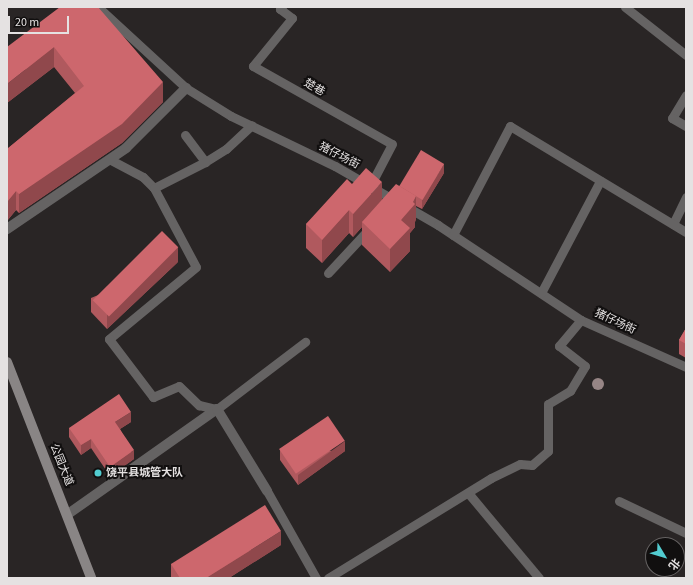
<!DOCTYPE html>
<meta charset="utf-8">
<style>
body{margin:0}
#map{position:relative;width:693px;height:585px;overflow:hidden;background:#292525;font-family:"Source Sans 3","Noto Sans SC",sans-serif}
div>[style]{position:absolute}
.service>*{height:9px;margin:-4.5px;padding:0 4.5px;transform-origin:4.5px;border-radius:4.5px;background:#656363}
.minor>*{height:10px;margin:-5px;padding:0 5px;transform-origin:5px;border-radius:5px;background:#656363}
.secondary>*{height:10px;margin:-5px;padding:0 5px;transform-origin:5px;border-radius:5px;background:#898585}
.trees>*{width:12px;height:12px;margin:-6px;border-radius:50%;background:#968585}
.wall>*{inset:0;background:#b0595e}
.shaded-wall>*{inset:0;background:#90484c}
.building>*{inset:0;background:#cd676d;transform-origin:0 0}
.dots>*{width:11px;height:11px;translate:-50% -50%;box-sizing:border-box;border:2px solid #110f0f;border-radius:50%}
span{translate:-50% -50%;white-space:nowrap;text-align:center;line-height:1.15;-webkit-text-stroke:4px #110f0f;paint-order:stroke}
.street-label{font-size:11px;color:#e5e2e2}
.poi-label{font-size:11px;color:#e5e2e2;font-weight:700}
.left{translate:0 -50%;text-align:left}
.frame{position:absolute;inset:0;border:8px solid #e5e2e2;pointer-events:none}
.north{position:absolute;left:645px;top:537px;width:40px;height:40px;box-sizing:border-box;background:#110f0f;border:1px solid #666363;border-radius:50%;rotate:128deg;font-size:11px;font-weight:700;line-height:16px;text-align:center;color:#e5e2e2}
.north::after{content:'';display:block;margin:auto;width:14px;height:18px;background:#52ccd0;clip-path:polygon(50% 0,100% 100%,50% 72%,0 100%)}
.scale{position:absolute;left:8px;top:16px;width:61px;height:18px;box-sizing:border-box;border:2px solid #e5e2e2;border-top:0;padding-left:5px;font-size:12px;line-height:14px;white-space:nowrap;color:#e5e2e2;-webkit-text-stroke:3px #110f0f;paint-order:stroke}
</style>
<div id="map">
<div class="service">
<i style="left:98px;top:7px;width:120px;rotate:42.6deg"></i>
<i style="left:186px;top:88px;width:53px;rotate:31.9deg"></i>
<i style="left:231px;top:116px;width:115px;rotate:25.7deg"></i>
<i style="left:335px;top:166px;width:70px;rotate:29.8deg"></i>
<i style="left:282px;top:7px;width:3px;rotate:135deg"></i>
<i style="left:280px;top:9px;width:15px;rotate:37deg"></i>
<i style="left:292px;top:18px;width:62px;rotate:129.1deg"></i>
<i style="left:253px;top:66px;width:159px;rotate:29.3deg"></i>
<i style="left:392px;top:144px;width:47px;rotate:117.6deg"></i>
<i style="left:625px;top:7px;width:78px;rotate:38.2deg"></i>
<i style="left:686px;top:95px;width:27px;rotate:121deg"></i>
<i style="left:672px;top:118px;width:16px;rotate:30deg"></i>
<i style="left:185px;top:135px;width:34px;rotate:53deg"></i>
<i style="left:205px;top:162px;width:25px;rotate:-32deg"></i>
<i style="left:226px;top:149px;width:35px;rotate:-43deg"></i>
<i style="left:109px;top:159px;width:38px;rotate:28deg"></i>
<i style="left:143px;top:177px;width:16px;rotate:45deg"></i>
<i style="left:154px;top:188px;width:57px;rotate:-27deg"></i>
<i style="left:154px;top:188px;width:89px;rotate:62deg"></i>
<i style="left:196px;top:267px;width:113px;rotate:140.4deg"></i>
<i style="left:109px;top:339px;width:73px;rotate:52.8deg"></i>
<i style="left:153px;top:397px;width:28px;rotate:-23deg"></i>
<i style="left:179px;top:386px;width:28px;rotate:44deg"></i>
<i style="left:199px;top:405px;width:18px;rotate:13deg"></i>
<i style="left:217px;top:409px;width:111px;rotate:-37.3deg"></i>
<i style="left:407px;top:207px;width:36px;rotate:30deg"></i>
<i style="left:438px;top:225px;width:172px;rotate:33.6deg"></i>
<i style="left:581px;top:320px;width:115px;rotate:24.1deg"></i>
<i style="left:673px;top:224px;width:30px;rotate:-64deg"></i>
<i style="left:453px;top:235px;width:123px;rotate:-62.4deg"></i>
<i style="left:510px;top:126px;width:205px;rotate:31.1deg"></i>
<i style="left:328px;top:273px;width:62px;rotate:-47deg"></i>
<i style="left:541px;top:293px;width:127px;rotate:-62.2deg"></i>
<i style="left:267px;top:491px;width:100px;rotate:60.6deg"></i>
<i style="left:469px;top:494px;width:109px;rotate:50.2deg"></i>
<i style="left:619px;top:501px;width:74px;rotate:25.5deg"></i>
<i style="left:328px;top:578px;width:191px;rotate:-31.5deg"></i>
<i style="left:491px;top:478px;width:32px;rotate:-26deg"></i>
<i style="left:520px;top:464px;width:12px;rotate:5deg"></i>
<i style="left:532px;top:465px;width:21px;rotate:-41deg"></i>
<i style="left:548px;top:451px;width:47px;rotate:-90deg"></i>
<i style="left:548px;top:404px;width:26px;rotate:-31deg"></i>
<i style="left:570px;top:391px;width:29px;rotate:-59deg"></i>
<i style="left:585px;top:366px;width:33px;rotate:-142deg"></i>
<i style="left:559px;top:346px;width:34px;rotate:-50deg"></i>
</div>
<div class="minor">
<i style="left:7px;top:229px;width:144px;rotate:-34.2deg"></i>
<i style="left:126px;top:148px;width:85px;rotate:-45deg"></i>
<i style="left:68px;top:514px;width:182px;rotate:-35.2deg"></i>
<i style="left:217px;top:409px;width:96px;rotate:58.6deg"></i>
</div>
<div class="secondary">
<i style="left:7px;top:362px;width:232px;rotate:68.7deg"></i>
</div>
<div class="trees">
<i style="left:598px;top:384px"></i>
</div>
<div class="wall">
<i style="clip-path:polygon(60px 7px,163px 102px,122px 143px,19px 213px,16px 210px,7px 221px,7px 149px,75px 93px,54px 67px,7px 103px)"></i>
<i style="clip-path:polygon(444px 173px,422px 209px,416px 206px,416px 219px,415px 222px,415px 227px,410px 233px,410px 251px,390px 272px,362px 245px,362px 227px,353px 237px,349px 233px,322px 263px,306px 248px,306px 224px,352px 184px,382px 200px,399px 186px)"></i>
<i style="clip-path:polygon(178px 262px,107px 329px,91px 312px,91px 298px)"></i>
<i style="clip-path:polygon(686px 328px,686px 358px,679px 354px,679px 340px)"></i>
<i style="clip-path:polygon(131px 422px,120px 429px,134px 459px,110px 476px,91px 448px,81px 455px,69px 437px,69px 428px)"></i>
<i style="clip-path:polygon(280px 450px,345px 451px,298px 485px,280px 460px)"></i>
<i style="clip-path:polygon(281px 545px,229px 578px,171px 578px,171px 564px)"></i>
</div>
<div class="shaded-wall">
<i style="clip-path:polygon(54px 47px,54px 67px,7px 103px,7px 84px)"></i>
<i style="clip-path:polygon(163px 82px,163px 102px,122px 143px,19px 213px,19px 194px)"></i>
<i style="clip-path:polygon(444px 164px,444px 173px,422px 209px,422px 199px)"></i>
<i style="clip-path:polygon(382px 182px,382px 206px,362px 222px,362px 227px,353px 237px,353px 214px)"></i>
<i style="clip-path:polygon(16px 191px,16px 210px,7px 221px,7px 202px)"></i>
<i style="clip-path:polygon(416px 196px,416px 219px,415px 222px,415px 227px,410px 233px,410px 251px,390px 272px,390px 249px,401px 220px)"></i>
<i style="clip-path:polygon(349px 210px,349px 233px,322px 263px,322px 240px)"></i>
<i style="clip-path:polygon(178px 247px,178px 262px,107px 329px,107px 315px)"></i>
<i style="clip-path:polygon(131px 412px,131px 422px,115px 432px,115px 422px)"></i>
<i style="clip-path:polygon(91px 439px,91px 448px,81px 455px,81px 445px)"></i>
<i style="clip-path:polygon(345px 441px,345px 451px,298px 485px,298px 475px)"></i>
<i style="clip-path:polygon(134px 450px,134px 459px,110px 476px,110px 467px)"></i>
<i style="clip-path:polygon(281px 531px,281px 545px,229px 578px,206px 578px)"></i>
</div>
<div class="building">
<i style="clip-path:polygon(60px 7px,98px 7px,163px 82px,122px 124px,19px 194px,16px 191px,7px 202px,7px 149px,84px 86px,54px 47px,7px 84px,7px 47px)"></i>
<i style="left:421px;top:150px;width:27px;height:42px;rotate:31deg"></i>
<i style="clip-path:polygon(366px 168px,382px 182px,353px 214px,349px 210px,322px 240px,306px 224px,347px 179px,352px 184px)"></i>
<i style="clip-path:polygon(396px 184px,416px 196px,413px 202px,415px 204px,401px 220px,410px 228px,390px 249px,362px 222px)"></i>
<i style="left:162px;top:231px;width:23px;height:98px;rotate:45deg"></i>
<i style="clip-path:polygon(686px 328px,686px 344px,679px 340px)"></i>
<i style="clip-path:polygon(119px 394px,131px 412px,115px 422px,134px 450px,110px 467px,91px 439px,81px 445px,69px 428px)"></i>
<i style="left:328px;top:416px;width:30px;height:59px;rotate:56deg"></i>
<i style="clip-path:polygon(265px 505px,281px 531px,206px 578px,180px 578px,171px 564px)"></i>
</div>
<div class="dots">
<i style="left:98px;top:473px;background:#52ccd0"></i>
</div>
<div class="street-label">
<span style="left:314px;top:88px;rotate:30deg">楚巷</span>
<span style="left:339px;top:156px;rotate:27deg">猪仔场街</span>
<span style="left:615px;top:322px;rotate:25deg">猪仔场街</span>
<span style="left:61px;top:465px;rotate:68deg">公园大道</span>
</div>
<div class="poi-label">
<span class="left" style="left:106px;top:473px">饶平县城管大队</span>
</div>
<div class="frame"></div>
<div class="north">北</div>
<div class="scale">20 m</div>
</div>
